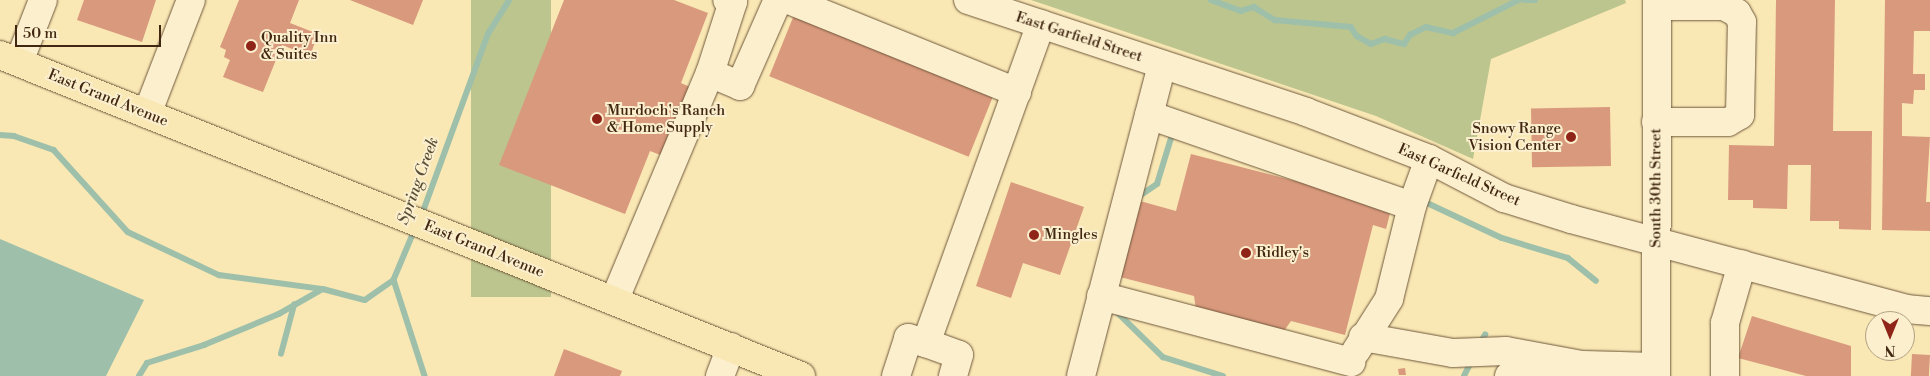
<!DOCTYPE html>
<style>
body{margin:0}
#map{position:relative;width:1930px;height:376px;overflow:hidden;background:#f9e7b4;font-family:"Libre Bodoni",serif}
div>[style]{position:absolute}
.green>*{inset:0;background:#bcc58e;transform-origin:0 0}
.water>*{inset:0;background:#9ec0aa}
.stream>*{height:5.5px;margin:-2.75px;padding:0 2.75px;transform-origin:2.75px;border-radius:2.75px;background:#9ec0aa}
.building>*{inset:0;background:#d9997d;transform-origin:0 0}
.roads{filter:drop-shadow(0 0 1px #6f573a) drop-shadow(0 0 1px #6f573a)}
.minor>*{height:28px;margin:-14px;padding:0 14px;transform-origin:14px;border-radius:14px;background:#fbefce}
.major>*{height:28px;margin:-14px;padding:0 14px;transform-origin:14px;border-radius:14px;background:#f9e7b4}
.dots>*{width:14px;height:14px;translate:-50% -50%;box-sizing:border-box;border:2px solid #fbefce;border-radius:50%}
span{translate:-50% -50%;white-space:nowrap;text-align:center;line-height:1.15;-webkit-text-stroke:4px #fbefce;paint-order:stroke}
.poi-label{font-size:15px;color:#412711}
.left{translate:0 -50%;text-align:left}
.right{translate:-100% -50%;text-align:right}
.street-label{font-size:15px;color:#412711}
.water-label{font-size:16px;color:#584d37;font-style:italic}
.north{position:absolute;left:1865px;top:311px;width:50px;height:50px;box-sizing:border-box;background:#fbefce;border:1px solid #b19f82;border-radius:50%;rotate:180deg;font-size:14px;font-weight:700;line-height:20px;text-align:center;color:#412711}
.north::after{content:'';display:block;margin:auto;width:18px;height:22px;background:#8f2418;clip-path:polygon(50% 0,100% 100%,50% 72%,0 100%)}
.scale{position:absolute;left:15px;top:25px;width:146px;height:22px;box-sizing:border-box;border:2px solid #412711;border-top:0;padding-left:6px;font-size:15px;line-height:18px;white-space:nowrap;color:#412711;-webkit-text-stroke:4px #fbefce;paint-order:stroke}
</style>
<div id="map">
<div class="green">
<i style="left:471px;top:0;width:80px;height:297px"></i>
<i style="clip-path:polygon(1031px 0,1625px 0,1626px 3px,1491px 59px,1473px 159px,1376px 116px)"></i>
</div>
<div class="water">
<i style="clip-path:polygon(0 239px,144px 300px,106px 376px,0 376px)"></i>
</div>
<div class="stream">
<i style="left:1211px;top:0;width:32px;rotate:20deg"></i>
<i style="left:1241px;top:11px;width:14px;rotate:-17deg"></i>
<i style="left:1254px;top:7px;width:25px;rotate:32deg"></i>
<i style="left:1275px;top:20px;width:76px;rotate:5.3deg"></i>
<i style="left:1351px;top:27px;width:11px;rotate:56deg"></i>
<i style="left:1357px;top:36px;width:16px;rotate:30deg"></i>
<i style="left:1371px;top:44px;width:15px;rotate:-20deg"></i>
<i style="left:1385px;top:39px;width:20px;rotate:15deg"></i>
<i style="left:1404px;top:44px;width:11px;rotate:-56deg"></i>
<i style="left:1410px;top:35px;width:18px;rotate:-27deg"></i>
<i style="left:1426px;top:27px;width:28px;rotate:13deg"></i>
<i style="left:1453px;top:33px;width:74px;rotate:-26.6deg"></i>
<i style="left:1524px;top:0;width:11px"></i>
<i style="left:0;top:135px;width:14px;rotate:4deg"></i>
<i style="left:14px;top:136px;width:42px;rotate:19.3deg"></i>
<i style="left:54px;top:150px;width:110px;rotate:47.9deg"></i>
<i style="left:128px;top:232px;width:101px;rotate:25.3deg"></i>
<i style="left:219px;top:275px;width:105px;rotate:7.7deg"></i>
<i style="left:323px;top:289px;width:43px;rotate:14.7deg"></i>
<i style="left:365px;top:300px;width:35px;rotate:-35deg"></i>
<i style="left:1138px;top:197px;width:23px;rotate:-34deg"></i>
<i style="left:1157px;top:184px;width:54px;rotate:-72.9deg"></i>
<i style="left:1421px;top:200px;width:89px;rotate:25.1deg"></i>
<i style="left:1502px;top:238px;width:69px;rotate:16.9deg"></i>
<i style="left:1568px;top:258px;width:36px;rotate:39deg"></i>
<i style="left:421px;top:217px;width:195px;rotate:-69.9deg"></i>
<i style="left:488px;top:34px;width:40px;rotate:-58deg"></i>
<i style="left:415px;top:230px;width:54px;rotate:112.8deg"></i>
<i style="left:394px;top:280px;width:101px;rotate:72.1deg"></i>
<i style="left:1116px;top:311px;width:66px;rotate:44.4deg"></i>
<i style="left:1163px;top:357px;width:63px;rotate:17.6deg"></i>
<i style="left:1479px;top:345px;width:12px;rotate:-59deg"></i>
<i style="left:281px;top:354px;width:51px;rotate:-75.1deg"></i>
<i style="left:139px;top:376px;width:15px;rotate:-58deg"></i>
<i style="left:147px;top:363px;width:60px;rotate:-17.5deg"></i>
<i style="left:204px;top:345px;width:81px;rotate:-22.5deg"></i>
<i style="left:279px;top:314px;width:48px;rotate:-29.7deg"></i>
<i style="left:1464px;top:376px;width:18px;rotate:-63deg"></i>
</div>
<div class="building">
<i style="clip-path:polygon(84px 0,156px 0,142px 42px,77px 20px)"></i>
<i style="clip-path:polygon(239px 0,299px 0,290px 23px,318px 34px,310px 56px,282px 45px,263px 92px,223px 77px,230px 60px,224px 57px,226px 50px,220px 47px)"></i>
<i style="clip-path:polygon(350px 0,423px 0,413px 25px)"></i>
<i style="clip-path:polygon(564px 0,674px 0,708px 13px,681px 83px,690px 87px,663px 156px,650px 151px,625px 214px,499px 165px)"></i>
<i style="clip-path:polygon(1776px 0,1835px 0,1833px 131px,1872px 131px,1871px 230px,1839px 229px,1839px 221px,1810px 221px,1811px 165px,1788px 165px,1787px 209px,1753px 208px,1753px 200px,1728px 200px,1729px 145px,1774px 146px)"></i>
<i style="clip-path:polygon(1885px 0,1930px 0,1930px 31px,1914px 31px,1913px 74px,1925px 74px,1925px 90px,1914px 90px,1913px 104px,1902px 103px,1902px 136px,1930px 137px,1926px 202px,1930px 202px,1930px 231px,1882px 230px)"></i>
<i style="left:794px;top:15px;width:215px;height:66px;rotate:22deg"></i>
<i style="left:1610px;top:107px;width:59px;height:79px;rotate:89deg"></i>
<i style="clip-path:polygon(1191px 154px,1392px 206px,1386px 229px,1373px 225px,1345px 335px,1291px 321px,1279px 338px,1197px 316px,1194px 296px,1120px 277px,1140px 201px,1176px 211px)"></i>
<i style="clip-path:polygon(1011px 182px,1084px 207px,1060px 275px,1023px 263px,1011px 298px,976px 286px)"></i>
<i style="clip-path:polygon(1752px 316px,1851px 346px,1851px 376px,1806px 376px,1738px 358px)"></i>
<i style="clip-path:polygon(564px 349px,622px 371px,620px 376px,554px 376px)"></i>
<i style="left:1912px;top:354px;width:18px;height:22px;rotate:3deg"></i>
<i style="clip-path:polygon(1405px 368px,1406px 375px,1399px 375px,1398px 369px)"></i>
</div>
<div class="roads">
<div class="minor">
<i style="left:789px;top:0;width:246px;rotate:22deg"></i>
<i style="left:968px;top:0;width:356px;rotate:18.3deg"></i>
<i style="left:1306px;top:112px;width:132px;rotate:20.9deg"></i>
<i style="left:1429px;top:159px;width:85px;rotate:27.5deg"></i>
<i style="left:1504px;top:198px;width:70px;rotate:17.4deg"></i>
<i style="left:1571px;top:219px;width:347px;rotate:15deg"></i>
<i style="left:1906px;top:309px;width:24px;rotate:5deg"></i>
<i style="left:19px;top:62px;width:66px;rotate:-68.8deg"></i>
<i style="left:710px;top:73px;width:33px;rotate:23deg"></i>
<i style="left:740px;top:86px;width:94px;rotate:-66.2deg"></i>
<i style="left:147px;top:114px;width:122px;rotate:-68.9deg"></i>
<i style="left:1149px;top:115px;width:278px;rotate:19.1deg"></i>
<i style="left:1656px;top:122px;width:72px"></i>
<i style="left:1728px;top:122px;width:14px;rotate:-30deg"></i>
<i style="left:1740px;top:115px;width:93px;rotate:-88.8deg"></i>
<i style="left:1742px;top:22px;width:10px;rotate:-119deg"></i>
<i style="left:1737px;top:13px;width:15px;rotate:-152deg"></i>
<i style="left:1724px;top:6px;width:67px;rotate:180deg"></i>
<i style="left:1101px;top:296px;width:259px;rotate:14.8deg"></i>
<i style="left:614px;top:301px;width:247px;rotate:-67.2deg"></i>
<i style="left:710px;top:73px;width:75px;rotate:-72.1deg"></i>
<i style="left:733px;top:2px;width:6px;rotate:-162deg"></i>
<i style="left:1363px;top:337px;width:91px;rotate:10.1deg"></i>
<i style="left:1453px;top:353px;width:53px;rotate:-2.2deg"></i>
<i style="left:1506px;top:351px;width:77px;rotate:10.4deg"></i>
<i style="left:1582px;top:365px;width:74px;rotate:1.5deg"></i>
<i style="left:926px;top:343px;width:35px;rotate:20deg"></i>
<i style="left:959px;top:355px;width:22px;rotate:106deg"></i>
<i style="left:1356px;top:351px;width:62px;rotate:-57.6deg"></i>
<i style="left:1389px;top:299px;width:96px;rotate:-76.1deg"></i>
<i style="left:1412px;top:206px;width:50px;rotate:-70.1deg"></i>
<i style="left:720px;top:376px;width:31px;rotate:-69deg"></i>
<i style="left:896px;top:376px;width:40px;rotate:-72deg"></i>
<i style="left:908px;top:338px;width:19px;rotate:16deg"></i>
<i style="left:926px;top:343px;width:339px;rotate:-70.2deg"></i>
<i style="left:1081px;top:376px;width:321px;rotate:-75.4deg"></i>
<i style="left:1509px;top:376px;width:16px;rotate:-18deg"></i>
<i style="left:1524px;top:371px;width:27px;rotate:10deg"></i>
<i style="left:1656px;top:376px;width:376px;rotate:-89.8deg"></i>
<i style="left:1725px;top:376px;width:53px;rotate:-90deg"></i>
<i style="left:1725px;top:323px;width:61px;rotate:-73.9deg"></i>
</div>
<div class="major">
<i style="left:0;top:55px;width:863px;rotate:21.84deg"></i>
</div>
</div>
<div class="dots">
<i style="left:251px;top:46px;background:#8f2418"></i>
<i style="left:597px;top:119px;background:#8f2418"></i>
<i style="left:1571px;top:137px;background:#8f2418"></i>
<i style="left:1034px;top:235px;background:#8f2418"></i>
<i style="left:1246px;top:253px;background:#8f2418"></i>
</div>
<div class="poi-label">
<span class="left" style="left:261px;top:46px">Quality Inn<br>&amp; Suites</span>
<span class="left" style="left:607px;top:119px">Murdoch's Ranch<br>&amp; Home Supply</span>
<span class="right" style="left:1561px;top:137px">Snowy Range<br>Vision Center</span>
<span class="left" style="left:1044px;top:235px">Mingles</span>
<span class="left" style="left:1256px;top:253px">Ridley's</span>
</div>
<div class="street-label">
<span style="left:1079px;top:37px;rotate:18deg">East Garfield Street</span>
<span style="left:108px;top:98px;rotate:22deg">East Grand Avenue</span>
<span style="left:1459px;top:175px;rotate:24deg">East Garfield Street</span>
<span style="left:1656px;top:188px;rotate:-90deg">South 30th Street</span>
<span style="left:484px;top:249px;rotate:22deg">East Grand Avenue</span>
</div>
<div class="water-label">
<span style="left:418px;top:181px;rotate:-70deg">Spring Creek</span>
</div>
<div class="north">N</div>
<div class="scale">50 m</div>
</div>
